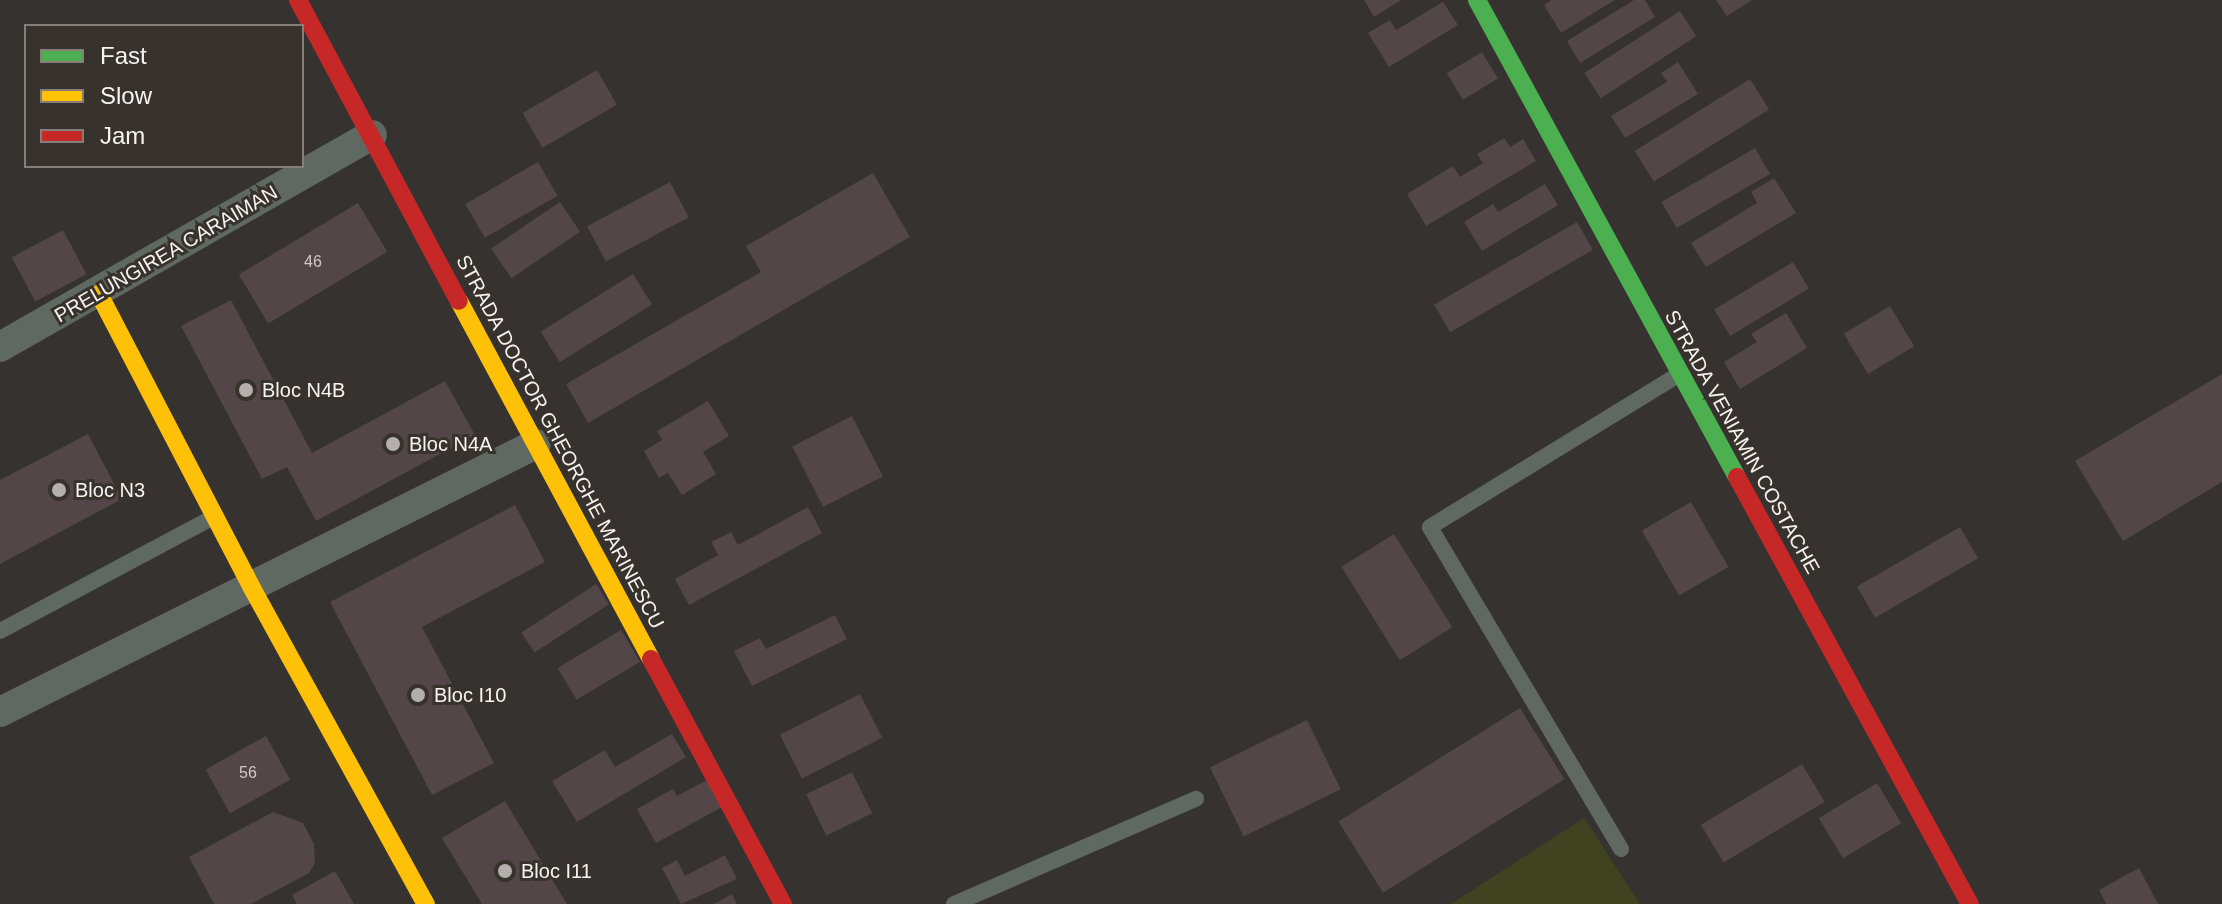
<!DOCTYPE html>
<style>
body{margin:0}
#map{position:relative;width:2222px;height:904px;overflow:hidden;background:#353230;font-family:Helvetica,sans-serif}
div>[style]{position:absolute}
.green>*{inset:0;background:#3f4320}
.building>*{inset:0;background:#524649;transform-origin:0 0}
.lane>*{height:16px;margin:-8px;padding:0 8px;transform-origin:8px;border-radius:8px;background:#606862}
.street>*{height:30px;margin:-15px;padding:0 15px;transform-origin:15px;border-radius:15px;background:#606862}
.fast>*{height:18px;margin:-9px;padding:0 9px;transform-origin:9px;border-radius:9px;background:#4caf50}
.slow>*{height:18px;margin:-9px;padding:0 9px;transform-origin:9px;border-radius:9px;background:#ffc107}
.jam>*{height:18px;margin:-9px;padding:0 9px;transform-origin:9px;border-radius:9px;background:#c62828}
.dots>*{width:22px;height:22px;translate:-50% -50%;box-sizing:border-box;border:4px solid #38322d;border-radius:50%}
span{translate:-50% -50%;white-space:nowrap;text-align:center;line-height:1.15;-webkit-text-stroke:6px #38322d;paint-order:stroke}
.number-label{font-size:16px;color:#cec8c6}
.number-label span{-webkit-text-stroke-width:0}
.street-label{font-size:20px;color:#f7f3f0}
.poi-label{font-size:20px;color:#f7f3f0}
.left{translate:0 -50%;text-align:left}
.legend{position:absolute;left:24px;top:24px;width:280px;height:144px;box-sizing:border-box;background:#38322d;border:2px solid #847f7b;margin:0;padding:10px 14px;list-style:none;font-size:24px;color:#f7f3f0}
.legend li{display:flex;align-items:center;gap:16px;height:40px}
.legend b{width:40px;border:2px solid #847f7b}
</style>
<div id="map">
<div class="green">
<i style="clip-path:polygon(1584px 818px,1640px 904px,1451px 904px)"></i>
</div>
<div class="building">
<i style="clip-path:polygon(1364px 0,1401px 0,1374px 17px)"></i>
<i style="clip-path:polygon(1552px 0,1615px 0,1561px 33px,1544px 5px)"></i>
<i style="clip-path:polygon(1634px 0,1645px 0,1655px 17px,1580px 63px,1567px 41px)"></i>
<i style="clip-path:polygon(1716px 0,1752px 0,1727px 16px)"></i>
<i style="clip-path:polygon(1443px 2px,1458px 25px,1389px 67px,1368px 33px,1390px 20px,1396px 30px)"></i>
<i style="left:1680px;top:11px;width:30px;height:114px;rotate:57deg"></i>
<i style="left:1482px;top:52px;width:31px;height:41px;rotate:59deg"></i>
<i style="clip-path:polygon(1678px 62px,1698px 94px,1625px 138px,1611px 116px,1667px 82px,1661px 73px)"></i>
<i style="left:597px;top:70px;width:40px;height:86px;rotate:60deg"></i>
<i style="left:1750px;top:79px;width:36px;height:136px;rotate:58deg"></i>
<i style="clip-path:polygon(1504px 138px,1510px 147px,1523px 139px,1536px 161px,1426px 226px,1407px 194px,1453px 166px,1460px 177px,1483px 163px,1477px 154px)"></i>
<i style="left:1755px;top:148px;width:30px;height:108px;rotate:60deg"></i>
<i style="left:538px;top:162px;width:39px;height:84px;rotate:60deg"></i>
<i style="clip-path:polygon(873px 173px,910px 237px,588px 423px,566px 384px,761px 272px,746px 246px)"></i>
<i style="clip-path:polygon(1774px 178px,1796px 213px,1706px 267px,1691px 243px,1757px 203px,1751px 192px)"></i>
<i style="left:670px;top:182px;width:40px;height:94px;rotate:62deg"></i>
<i style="clip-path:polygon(1545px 184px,1558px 205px,1482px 251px,1464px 222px,1493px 204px,1498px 212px)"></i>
<i style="left:560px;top:202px;width:36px;height:83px;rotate:56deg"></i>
<i style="left:358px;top:203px;width:57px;height:139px;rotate:59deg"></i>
<i style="left:1577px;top:222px;width:32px;height:165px;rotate:60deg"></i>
<i style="left:63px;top:230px;width:50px;height:58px;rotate:62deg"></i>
<i style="left:1793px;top:262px;width:31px;height:92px;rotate:59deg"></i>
<i style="left:633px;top:274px;width:36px;height:109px;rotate:58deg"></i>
<i style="clip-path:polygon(231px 300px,312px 453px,445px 381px,475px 435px,316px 521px,287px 467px,262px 479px,181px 326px)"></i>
<i style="left:1890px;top:306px;width:47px;height:54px;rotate:59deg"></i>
<i style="clip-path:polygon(1786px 313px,1807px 348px,1740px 389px,1724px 362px,1757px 342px,1751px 334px)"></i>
<i style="clip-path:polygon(2222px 374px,2222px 482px,2123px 541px,2075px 461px)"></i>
<i style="clip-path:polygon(708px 401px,729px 436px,703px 452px,716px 474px,682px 495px,668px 473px,659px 478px,644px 451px,662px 440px,657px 431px)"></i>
<i style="left:852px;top:416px;width:68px;height:67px;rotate:63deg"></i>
<i style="clip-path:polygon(88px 434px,122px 499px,0 564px,0 480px)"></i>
<i style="left:1691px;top:502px;width:75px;height:57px;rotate:60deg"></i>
<i style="clip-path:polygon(515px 505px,545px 562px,422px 627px,494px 763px,432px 795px,330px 602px)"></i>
<i style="clip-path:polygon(808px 507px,822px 533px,689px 605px,675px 579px,718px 555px,711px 542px,731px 532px,738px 545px)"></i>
<i style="left:1960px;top:527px;width:36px;height:119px;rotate:60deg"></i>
<i style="left:1394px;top:534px;width:110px;height:62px;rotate:58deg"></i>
<i style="left:596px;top:584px;width:24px;height:89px;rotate:57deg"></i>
<i style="clip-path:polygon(835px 615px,847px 639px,752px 686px,734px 651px,760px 638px,766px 649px)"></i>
<i style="left:621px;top:630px;width:37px;height:74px;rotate:59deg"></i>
<i style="left:860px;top:694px;width:49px;height:90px;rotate:63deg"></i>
<i style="left:1520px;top:708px;width:84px;height:214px;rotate:58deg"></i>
<i style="left:1307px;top:720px;width:77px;height:108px;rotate:64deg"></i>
<i style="clip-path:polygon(672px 734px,686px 757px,577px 822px,552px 781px,605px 750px,615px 767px)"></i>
<i style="left:266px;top:736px;width:50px;height:69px;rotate:61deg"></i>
<i style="left:1802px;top:764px;width:44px;height:118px;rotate:59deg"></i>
<i style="left:852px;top:772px;width:46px;height:51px;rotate:64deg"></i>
<i style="clip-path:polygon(709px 779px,724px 806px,656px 843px,637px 809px,673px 789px,677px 796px)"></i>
<i style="left:1877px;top:783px;width:47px;height:68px;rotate:59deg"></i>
<i style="clip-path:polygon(505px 801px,567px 904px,482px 904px,442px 838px)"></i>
<i style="clip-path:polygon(273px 812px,303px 823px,314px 844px,315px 863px,309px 873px,251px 904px,214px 904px,189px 857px)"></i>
<i style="clip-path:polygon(725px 855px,737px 879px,681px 904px,662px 868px,677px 860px,685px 876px)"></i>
<i style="clip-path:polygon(2139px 868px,2158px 904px,2106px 904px,2099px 890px)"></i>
<i style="clip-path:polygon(335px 871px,354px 904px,297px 904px,292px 895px)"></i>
<i style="clip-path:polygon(732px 894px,737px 904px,714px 904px)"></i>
</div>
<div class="lane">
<i style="left:0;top:631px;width:240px;rotate:-28.1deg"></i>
<i style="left:1621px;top:849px;width:374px;rotate:-120.7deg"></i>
<i style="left:1430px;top:527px;width:293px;rotate:-31.5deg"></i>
<i style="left:954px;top:904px;width:264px;rotate:-23.5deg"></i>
</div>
<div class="street">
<i style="left:0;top:347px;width:428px;rotate:-29.7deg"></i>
<i style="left:0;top:712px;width:599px;rotate:-26.57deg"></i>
</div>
<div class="fast">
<i style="left:1477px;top:0;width:543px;rotate:61.41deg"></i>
</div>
<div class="slow">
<i style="left:99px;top:294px;width:331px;rotate:62.5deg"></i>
<i style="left:252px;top:588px;width:361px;rotate:61.2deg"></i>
<i style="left:459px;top:301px;width:406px;rotate:61.8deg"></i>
</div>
<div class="jam">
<i style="left:298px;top:0;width:341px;rotate:61.9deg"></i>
<i style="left:1737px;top:477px;width:486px;rotate:61.4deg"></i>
<i style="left:651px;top:659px;width:278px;rotate:61.7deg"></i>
</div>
<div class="dots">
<i style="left:246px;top:390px;background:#b3afad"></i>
<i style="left:393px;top:444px;background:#b3afad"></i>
<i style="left:59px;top:490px;background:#b3afad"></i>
<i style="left:418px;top:695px;background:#b3afad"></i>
<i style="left:505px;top:871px;background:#b3afad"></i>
</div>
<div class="number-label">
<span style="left:313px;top:262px">46</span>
<span style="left:248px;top:773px">56</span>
</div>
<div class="street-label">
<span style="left:166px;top:254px;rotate:-30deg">PRELUNGIREA CARAIMAN</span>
<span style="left:560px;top:442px;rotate:62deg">STRADA DOCTOR GHEORGHE MARINESCU</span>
<span style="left:1742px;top:442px;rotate:61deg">STRADA VENIAMIN COSTACHE</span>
</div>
<div class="poi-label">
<span class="left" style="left:262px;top:390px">Bloc N4B</span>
<span class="left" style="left:409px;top:444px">Bloc N4A</span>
<span class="left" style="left:75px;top:490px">Bloc N3</span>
<span class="left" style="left:434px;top:695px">Bloc I10</span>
<span class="left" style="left:521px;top:871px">Bloc I11</span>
</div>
<ul class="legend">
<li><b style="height:10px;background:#4caf50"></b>Fast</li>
<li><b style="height:10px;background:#ffc107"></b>Slow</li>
<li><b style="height:10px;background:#c62828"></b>Jam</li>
</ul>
</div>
